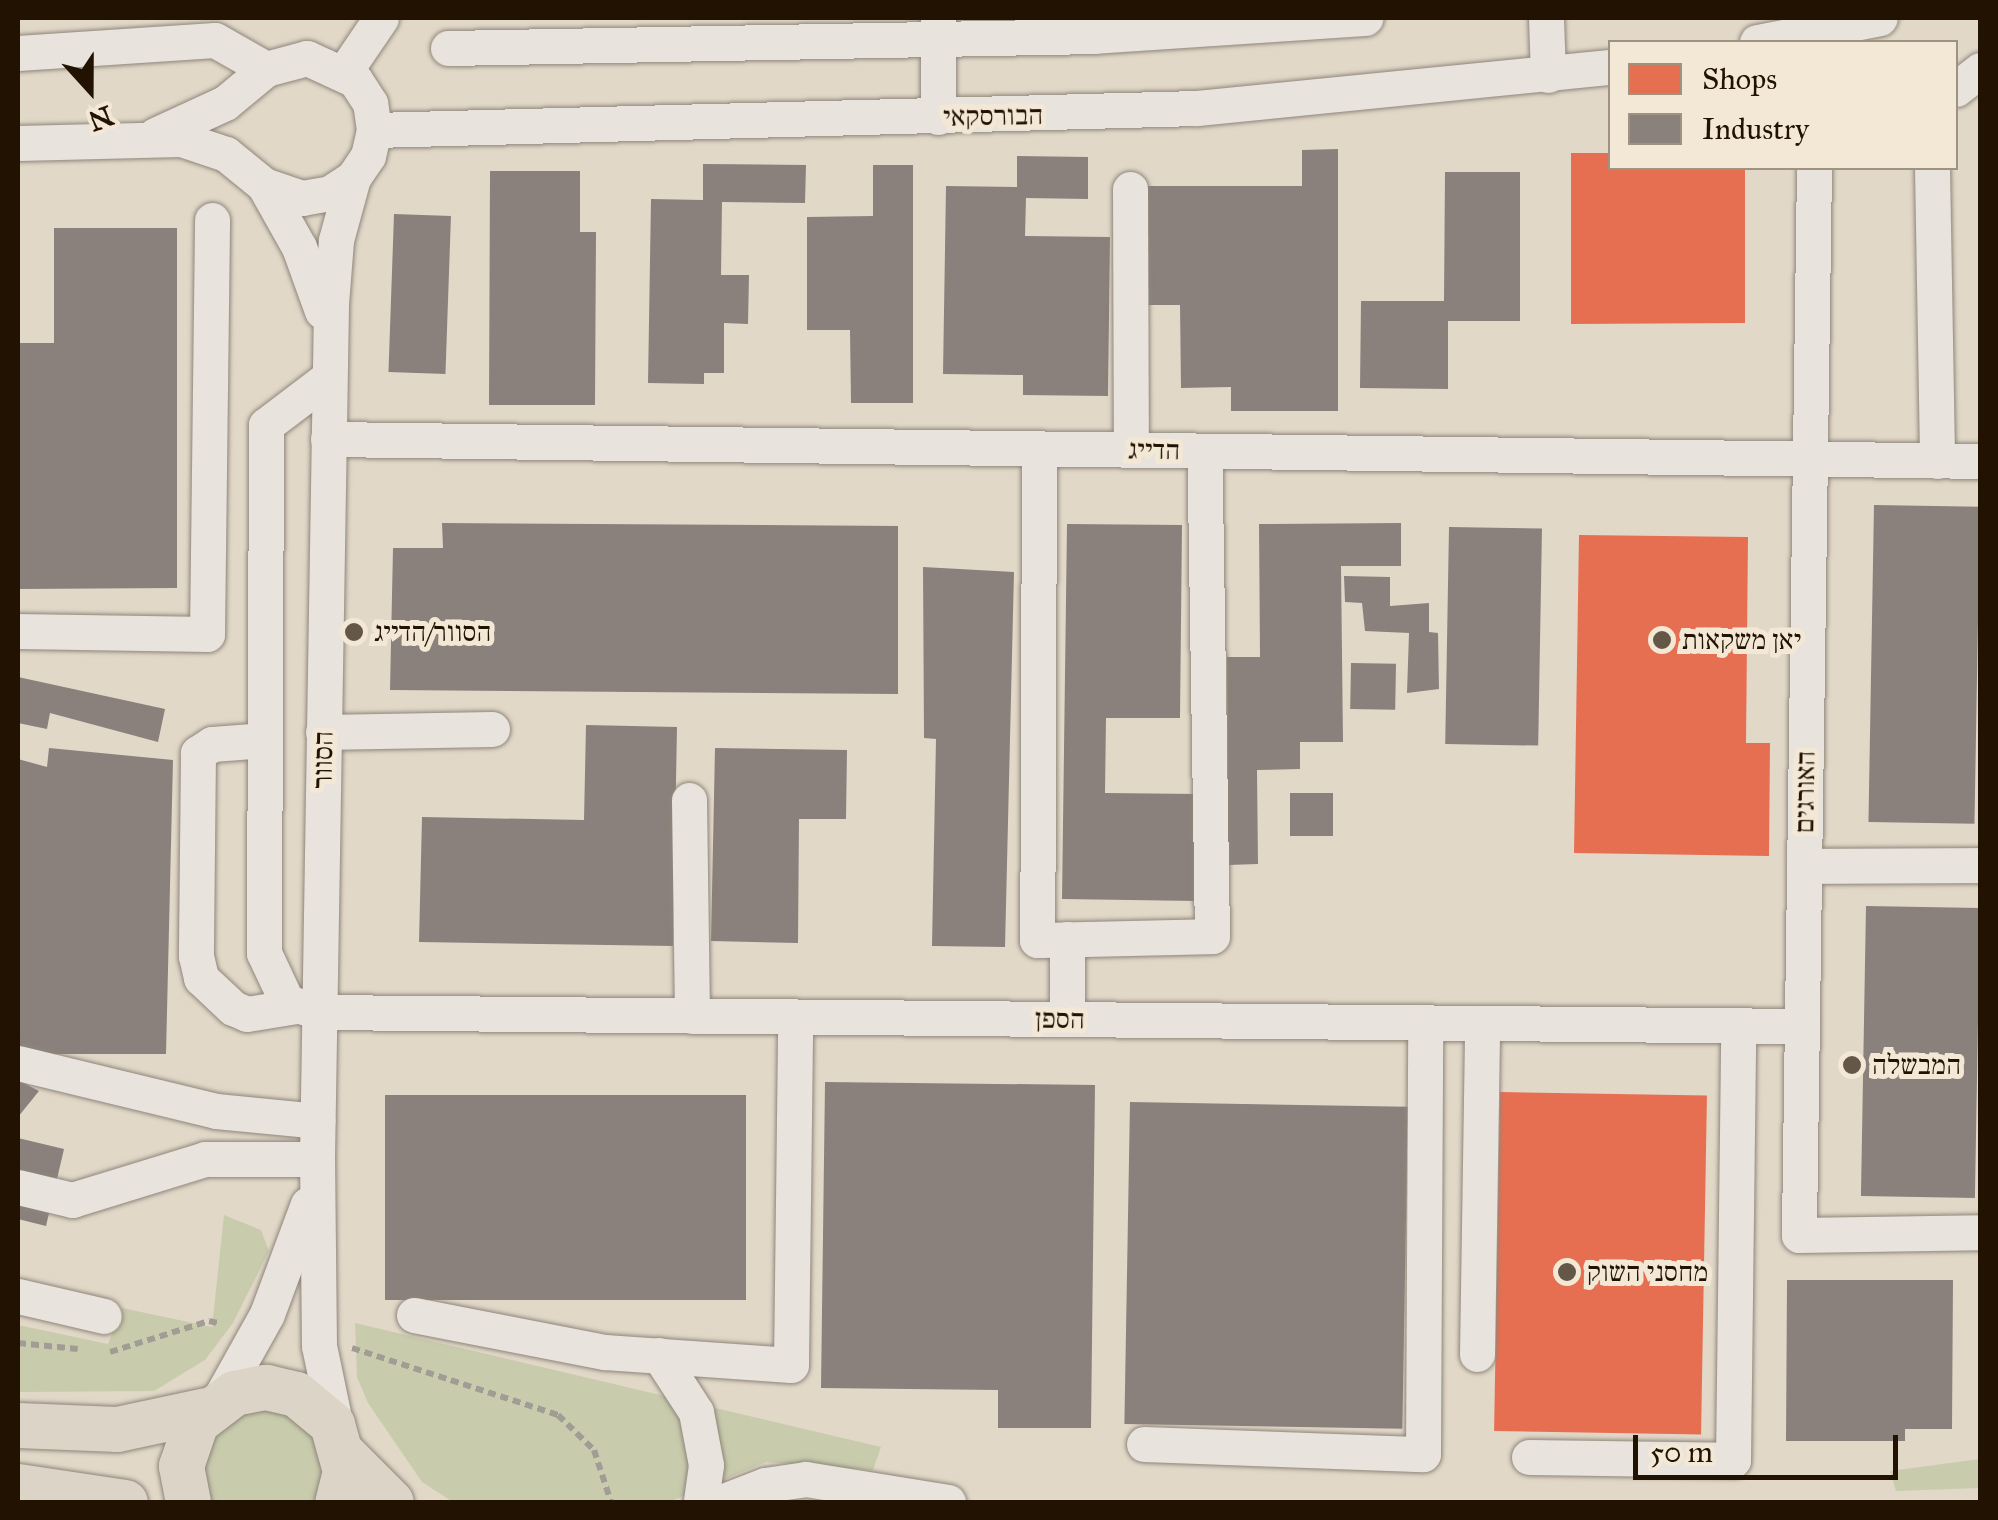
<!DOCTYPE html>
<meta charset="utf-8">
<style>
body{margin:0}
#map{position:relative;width:1998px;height:1520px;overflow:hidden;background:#e2d8c8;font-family:"IM FELL Great Primer","Frank Ruhl Libre",serif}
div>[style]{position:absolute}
.green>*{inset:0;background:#c8cbac}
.shops>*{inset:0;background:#e76f51;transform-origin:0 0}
.industry>*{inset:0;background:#8a817c;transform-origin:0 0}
.path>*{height:6px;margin-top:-3px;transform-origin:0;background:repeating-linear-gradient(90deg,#a19c94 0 8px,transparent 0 13px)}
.roads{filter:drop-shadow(0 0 2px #8e867b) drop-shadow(0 0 2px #8e867b)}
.minor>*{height:35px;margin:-17.5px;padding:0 17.5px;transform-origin:17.5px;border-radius:17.5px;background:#e8e3dc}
.major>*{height:45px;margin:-22.5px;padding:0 22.5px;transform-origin:22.5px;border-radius:22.5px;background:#dcd4c6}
.dots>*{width:28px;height:28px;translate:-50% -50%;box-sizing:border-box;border:5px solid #f3e8d5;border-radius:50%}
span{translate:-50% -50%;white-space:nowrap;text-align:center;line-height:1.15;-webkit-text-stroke:10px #f3e8d5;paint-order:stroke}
.street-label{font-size:28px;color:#211202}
.poi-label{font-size:28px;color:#211202}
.left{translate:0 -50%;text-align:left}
.frame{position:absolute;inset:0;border:20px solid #211202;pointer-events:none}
.legend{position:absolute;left:1608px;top:40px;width:350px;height:130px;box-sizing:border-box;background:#f3e8d5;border:2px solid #9f9281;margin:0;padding:12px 18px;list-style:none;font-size:30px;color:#211202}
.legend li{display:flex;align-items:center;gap:20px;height:50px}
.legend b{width:50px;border:2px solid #9f9281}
.north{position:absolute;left:40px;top:40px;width:100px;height:100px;-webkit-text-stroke:8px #f3e8d5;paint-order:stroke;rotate:159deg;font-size:28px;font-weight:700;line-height:40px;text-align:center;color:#211202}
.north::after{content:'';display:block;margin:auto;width:35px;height:45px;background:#211202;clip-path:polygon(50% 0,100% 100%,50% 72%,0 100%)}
.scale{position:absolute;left:1633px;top:1435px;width:265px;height:45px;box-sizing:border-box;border:5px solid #211202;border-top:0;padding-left:12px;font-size:30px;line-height:35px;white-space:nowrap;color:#211202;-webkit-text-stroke:8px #f3e8d5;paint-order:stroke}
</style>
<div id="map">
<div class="green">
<i style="clip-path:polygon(224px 1215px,261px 1230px,269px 1251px,233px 1323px,205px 1360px,154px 1391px,18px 1392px,18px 1325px,108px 1344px,122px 1308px,212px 1327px)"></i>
<i style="clip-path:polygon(355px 1323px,881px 1447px,873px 1470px,766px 1462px,669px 1502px,453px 1502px,422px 1482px,368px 1403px,357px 1377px)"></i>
<i style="clip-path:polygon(278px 1403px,327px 1444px,322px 1502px,203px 1502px,195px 1480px,215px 1420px)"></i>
<i style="clip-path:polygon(1980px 1459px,1980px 1488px,1896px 1491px,1890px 1471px)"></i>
</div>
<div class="shops">
<i style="clip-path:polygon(1571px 153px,1610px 153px,1610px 168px,1745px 168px,1745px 323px,1571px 324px)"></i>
<i style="clip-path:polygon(1579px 535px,1748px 537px,1746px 743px,1770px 743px,1769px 856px,1574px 853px)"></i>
<i style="left:1500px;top:1092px;width:207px;height:339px;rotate:1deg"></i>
</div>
<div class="industry">
<i style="clip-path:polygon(1338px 149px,1338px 411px,1231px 411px,1231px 387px,1181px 388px,1180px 305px,1147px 305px,1147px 186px,1302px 186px,1302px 150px)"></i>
<i style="clip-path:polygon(1017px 156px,1088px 157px,1088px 199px,1026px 198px,1025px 236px,1110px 237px,1108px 396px,1023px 395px,1023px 375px,943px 374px,946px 186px,1017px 187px)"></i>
<i style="clip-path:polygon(703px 164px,806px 165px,805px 203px,722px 202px,721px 275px,749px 275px,748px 324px,724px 323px,724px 373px,704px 373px,704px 384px,648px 383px,651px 199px,703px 200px)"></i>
<i style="clip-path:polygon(873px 165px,913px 165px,913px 403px,851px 403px,850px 330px,807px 330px,807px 217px,873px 216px)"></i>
<i style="clip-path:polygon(490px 171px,580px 171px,580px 232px,596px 232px,595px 405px,489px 405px)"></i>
<i style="clip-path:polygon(1445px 172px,1520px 172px,1520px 321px,1448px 321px,1448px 389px,1360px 388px,1361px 301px,1444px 301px)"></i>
<i style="left:394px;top:214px;width:57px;height:158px;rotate:2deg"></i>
<i style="clip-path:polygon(54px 228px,177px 228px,177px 588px,18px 589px,18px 343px,54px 343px)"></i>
<i style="left:1874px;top:505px;width:106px;height:317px;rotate:1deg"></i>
<i style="clip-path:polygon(442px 523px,898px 526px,898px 694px,390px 690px,393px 548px,443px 548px)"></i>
<i style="clip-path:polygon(1401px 523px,1401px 566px,1341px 566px,1343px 742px,1300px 742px,1300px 769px,1257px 770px,1258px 864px,1228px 865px,1227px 657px,1260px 657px,1259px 524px)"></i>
<i style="clip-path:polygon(1067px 524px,1182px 525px,1180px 718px,1106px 718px,1105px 793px,1198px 794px,1197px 901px,1062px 899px)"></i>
<i style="left:1449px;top:527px;width:93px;height:217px;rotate:1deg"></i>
<i style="clip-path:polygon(923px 567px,1014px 572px,1005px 947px,932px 946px,936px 739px,924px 738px)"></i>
<i style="clip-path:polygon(1344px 576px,1390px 577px,1390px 606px,1429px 603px,1429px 632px,1438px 633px,1439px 689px,1407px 693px,1409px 633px,1365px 631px,1362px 603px,1345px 602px)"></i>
<i style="left:1351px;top:663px;width:45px;height:46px;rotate:1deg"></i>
<i style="clip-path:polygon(18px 677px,165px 709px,158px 742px,50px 713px,47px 729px,18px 723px)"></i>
<i style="clip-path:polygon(586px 725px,677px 727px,673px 946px,419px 942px,422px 817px,584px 820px)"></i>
<i style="clip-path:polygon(49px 748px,173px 760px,166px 1054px,53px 1054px,18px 1047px,18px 759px,47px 767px)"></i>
<i style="clip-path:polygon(715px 748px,847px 750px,846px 819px,799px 819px,798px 943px,711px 941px)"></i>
<i style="left:1290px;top:793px;width:43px;height:43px"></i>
<i style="left:1866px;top:906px;width:114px;height:290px;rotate:1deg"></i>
<i style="clip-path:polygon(18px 1080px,39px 1091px,18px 1117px)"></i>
<i style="clip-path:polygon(825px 1082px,1095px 1085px,1091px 1428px,998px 1428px,998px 1390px,821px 1388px)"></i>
<i style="left:385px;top:1095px;width:361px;height:205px"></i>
<i style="left:1130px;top:1102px;width:278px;height:322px;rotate:1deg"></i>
<i style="clip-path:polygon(18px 1138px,64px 1149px,46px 1226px,18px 1219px)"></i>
<i style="clip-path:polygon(1787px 1280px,1953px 1280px,1952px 1429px,1905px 1429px,1905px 1441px,1786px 1441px)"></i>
</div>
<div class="path">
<i style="left:18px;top:1343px;width:60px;rotate:5.7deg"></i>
<i style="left:352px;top:1348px;width:217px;rotate:18deg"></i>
<i style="left:558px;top:1415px;width:50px;rotate:44.2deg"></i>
<i style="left:594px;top:1450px;width:55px;rotate:71.9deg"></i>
<i style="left:110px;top:1352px;width:104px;rotate:-17.4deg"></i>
<i style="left:209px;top:1321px;width:13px;rotate:13deg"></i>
</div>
<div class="roads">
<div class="minor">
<i style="left:1546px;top:18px;width:57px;rotate:88deg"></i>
<i style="left:1757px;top:42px;width:125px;rotate:-11deg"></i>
<i style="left:448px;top:48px;width:646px;rotate:-1.06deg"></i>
<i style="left:1094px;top:36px;width:272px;rotate:-3.8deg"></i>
<i style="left:18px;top:53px;width:197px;rotate:-3.8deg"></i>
<i style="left:215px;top:40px;width:59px;rotate:29.6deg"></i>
<i style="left:345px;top:71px;width:64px;rotate:-55.8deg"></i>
<i style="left:1956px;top:89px;width:31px;rotate:-38deg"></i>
<i style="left:938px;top:117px;width:99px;rotate:-90deg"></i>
<i style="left:374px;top:130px;width:823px;rotate:-1.53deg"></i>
<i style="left:1197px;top:108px;width:415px;rotate:-5.7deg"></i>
<i style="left:18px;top:143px;width:163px;rotate:-1.4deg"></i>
<i style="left:181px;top:139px;width:47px;rotate:18.4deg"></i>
<i style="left:226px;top:154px;width:49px;rotate:39.2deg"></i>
<i style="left:264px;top:185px;width:40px;rotate:18.9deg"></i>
<i style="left:302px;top:198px;width:28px;rotate:-10deg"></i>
<i style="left:330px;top:193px;width:27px;rotate:-33deg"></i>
<i style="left:353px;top:178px;width:27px;rotate:-56deg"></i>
<i style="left:368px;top:156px;width:27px;rotate:-77deg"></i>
<i style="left:374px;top:130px;width:27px;rotate:-98deg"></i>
<i style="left:370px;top:103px;width:27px;rotate:-123deg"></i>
<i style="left:355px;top:80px;width:53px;rotate:-155.4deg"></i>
<i style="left:307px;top:58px;width:42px;rotate:165deg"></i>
<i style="left:266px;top:69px;width:53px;rotate:140.3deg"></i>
<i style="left:225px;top:103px;width:77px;rotate:155.4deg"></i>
<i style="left:1814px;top:168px;width:1067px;rotate:90.81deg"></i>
<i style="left:1799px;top:1235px;width:181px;rotate:-0.9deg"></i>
<i style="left:1932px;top:168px;width:293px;rotate:89deg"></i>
<i style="left:264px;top:185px;width:71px;rotate:60.6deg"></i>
<i style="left:299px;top:247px;width:68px;rotate:70.2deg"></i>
<i style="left:1130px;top:189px;width:261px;rotate:89.8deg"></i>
<i style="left:328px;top:378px;width:78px;rotate:142.8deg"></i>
<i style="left:266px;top:425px;width:528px;rotate:90.22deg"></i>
<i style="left:264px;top:953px;width:54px;rotate:64.9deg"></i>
<i style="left:287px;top:1002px;width:34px;rotate:17deg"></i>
<i style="left:319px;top:1012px;width:1483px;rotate:0.54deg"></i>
<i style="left:328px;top:439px;width:1652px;rotate:0.76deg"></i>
<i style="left:1039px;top:448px;width:492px;rotate:90.2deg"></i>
<i style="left:1037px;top:940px;width:175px;rotate:-1.3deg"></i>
<i style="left:1212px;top:936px;width:485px;rotate:-90.9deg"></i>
<i style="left:18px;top:631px;width:189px;rotate:0.9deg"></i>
<i style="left:207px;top:634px;width:414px;rotate:-89.3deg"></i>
<i style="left:323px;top:732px;width:169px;rotate:-1deg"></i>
<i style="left:265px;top:740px;width:53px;rotate:175.7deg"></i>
<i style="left:212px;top:744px;width:17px;rotate:147deg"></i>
<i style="left:198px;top:753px;width:203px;rotate:90.6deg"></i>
<i style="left:196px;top:956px;width:23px;rotate:77deg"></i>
<i style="left:201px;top:978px;width:44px;rotate:43.2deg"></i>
<i style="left:233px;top:1008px;width:15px;rotate:23deg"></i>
<i style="left:247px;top:1014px;width:50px;rotate:-9.3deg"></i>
<i style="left:689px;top:800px;width:216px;rotate:89.2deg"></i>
<i style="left:1804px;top:866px;width:176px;rotate:-0.3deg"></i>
<i style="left:1067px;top:1019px;width:80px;rotate:-90deg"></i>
<i style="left:18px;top:1063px;width:204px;rotate:13.6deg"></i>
<i style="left:216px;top:1111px;width:102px;rotate:5.6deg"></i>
<i style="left:18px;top:1187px;width:56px;rotate:13.5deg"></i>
<i style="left:72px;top:1200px;width:139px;rotate:-17.1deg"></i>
<i style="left:205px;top:1159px;width:112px"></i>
<i style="left:18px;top:1296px;width:88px;rotate:13.1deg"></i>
<i style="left:414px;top:1315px;width:195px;rotate:11deg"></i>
<i style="left:605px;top:1352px;width:186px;rotate:4deg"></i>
<i style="left:791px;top:1365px;width:348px;rotate:-89.3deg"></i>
<i style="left:1477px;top:1354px;width:331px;rotate:-89.1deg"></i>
<i style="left:659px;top:1355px;width:68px;rotate:57deg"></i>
<i style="left:696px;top:1412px;width:54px;rotate:79.3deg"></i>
<i style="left:706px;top:1465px;width:37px;rotate:98deg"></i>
<i style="left:219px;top:1400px;width:98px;rotate:-60.8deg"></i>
<i style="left:267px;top:1314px;width:117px;rotate:-69.6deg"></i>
<i style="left:337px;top:1432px;width:88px;rotate:-101.8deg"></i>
<i style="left:319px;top:1346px;width:187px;rotate:-90.6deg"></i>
<i style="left:317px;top:1159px;width:855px;rotate:-89.06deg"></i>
<i style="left:331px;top:304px;width:64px;rotate:-85.5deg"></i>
<i style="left:336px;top:240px;width:64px;rotate:-74.7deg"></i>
<i style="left:1144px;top:1444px;width:279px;rotate:2.1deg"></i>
<i style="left:1423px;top:1454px;width:431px;rotate:-89.7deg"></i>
<i style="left:1529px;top:1457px;width:204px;rotate:0.8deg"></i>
<i style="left:1733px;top:1460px;width:434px;rotate:-89.3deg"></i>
<i style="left:721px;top:1502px;width:47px;rotate:-21.1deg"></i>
<i style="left:765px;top:1485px;width:41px;rotate:-8.3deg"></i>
<i style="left:806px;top:1479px;width:144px;rotate:9.2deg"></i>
</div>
<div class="major">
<i style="left:18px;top:1425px;width:99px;rotate:2.3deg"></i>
<i style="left:117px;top:1429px;width:91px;rotate:-12.1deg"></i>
<i style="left:344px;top:1455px;width:66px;rotate:45deg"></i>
<i style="left:18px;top:1486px;width:108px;rotate:8.5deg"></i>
<i style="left:188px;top:1502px;width:37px;rotate:-101deg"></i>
<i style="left:181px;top:1466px;width:46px;rotate:-71.2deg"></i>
<i style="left:196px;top:1422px;width:48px;rotate:-37.3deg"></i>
<i style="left:234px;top:1393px;width:33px;rotate:-11deg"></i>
<i style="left:266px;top:1387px;width:31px;rotate:13deg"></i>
<i style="left:296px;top:1394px;width:47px;rotate:39.8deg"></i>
<i style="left:332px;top:1424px;width:49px;rotate:74.5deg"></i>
<i style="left:345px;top:1471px;width:32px;rotate:104deg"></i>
</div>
</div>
<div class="dots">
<i style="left:354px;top:632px;background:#655747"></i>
<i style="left:1662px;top:640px;background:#655747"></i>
<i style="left:1852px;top:1065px;background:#655747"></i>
<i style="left:1567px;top:1272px;background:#655747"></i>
</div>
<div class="street-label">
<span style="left:993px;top:116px;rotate:-1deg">הבורסקאי</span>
<span style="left:1154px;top:450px;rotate:1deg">הדייג</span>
<span style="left:323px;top:760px;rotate:-89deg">הסוור</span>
<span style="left:1805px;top:792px;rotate:-89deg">האורגים</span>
<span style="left:1060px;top:1019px;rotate:1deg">הספן</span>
</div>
<div class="poi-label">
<span class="left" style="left:374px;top:632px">הסוור/הדייג</span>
<span class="left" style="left:1682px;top:640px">יאן משקאות</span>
<span class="left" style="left:1872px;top:1065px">המבשלה</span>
<span class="left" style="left:1587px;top:1272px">מחסני השוק</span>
</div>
<div class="frame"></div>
<ul class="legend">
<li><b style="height:28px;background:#e76f51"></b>Shops</li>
<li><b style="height:28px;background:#8a817c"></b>Industry</li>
</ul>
<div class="north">N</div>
<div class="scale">50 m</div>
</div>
